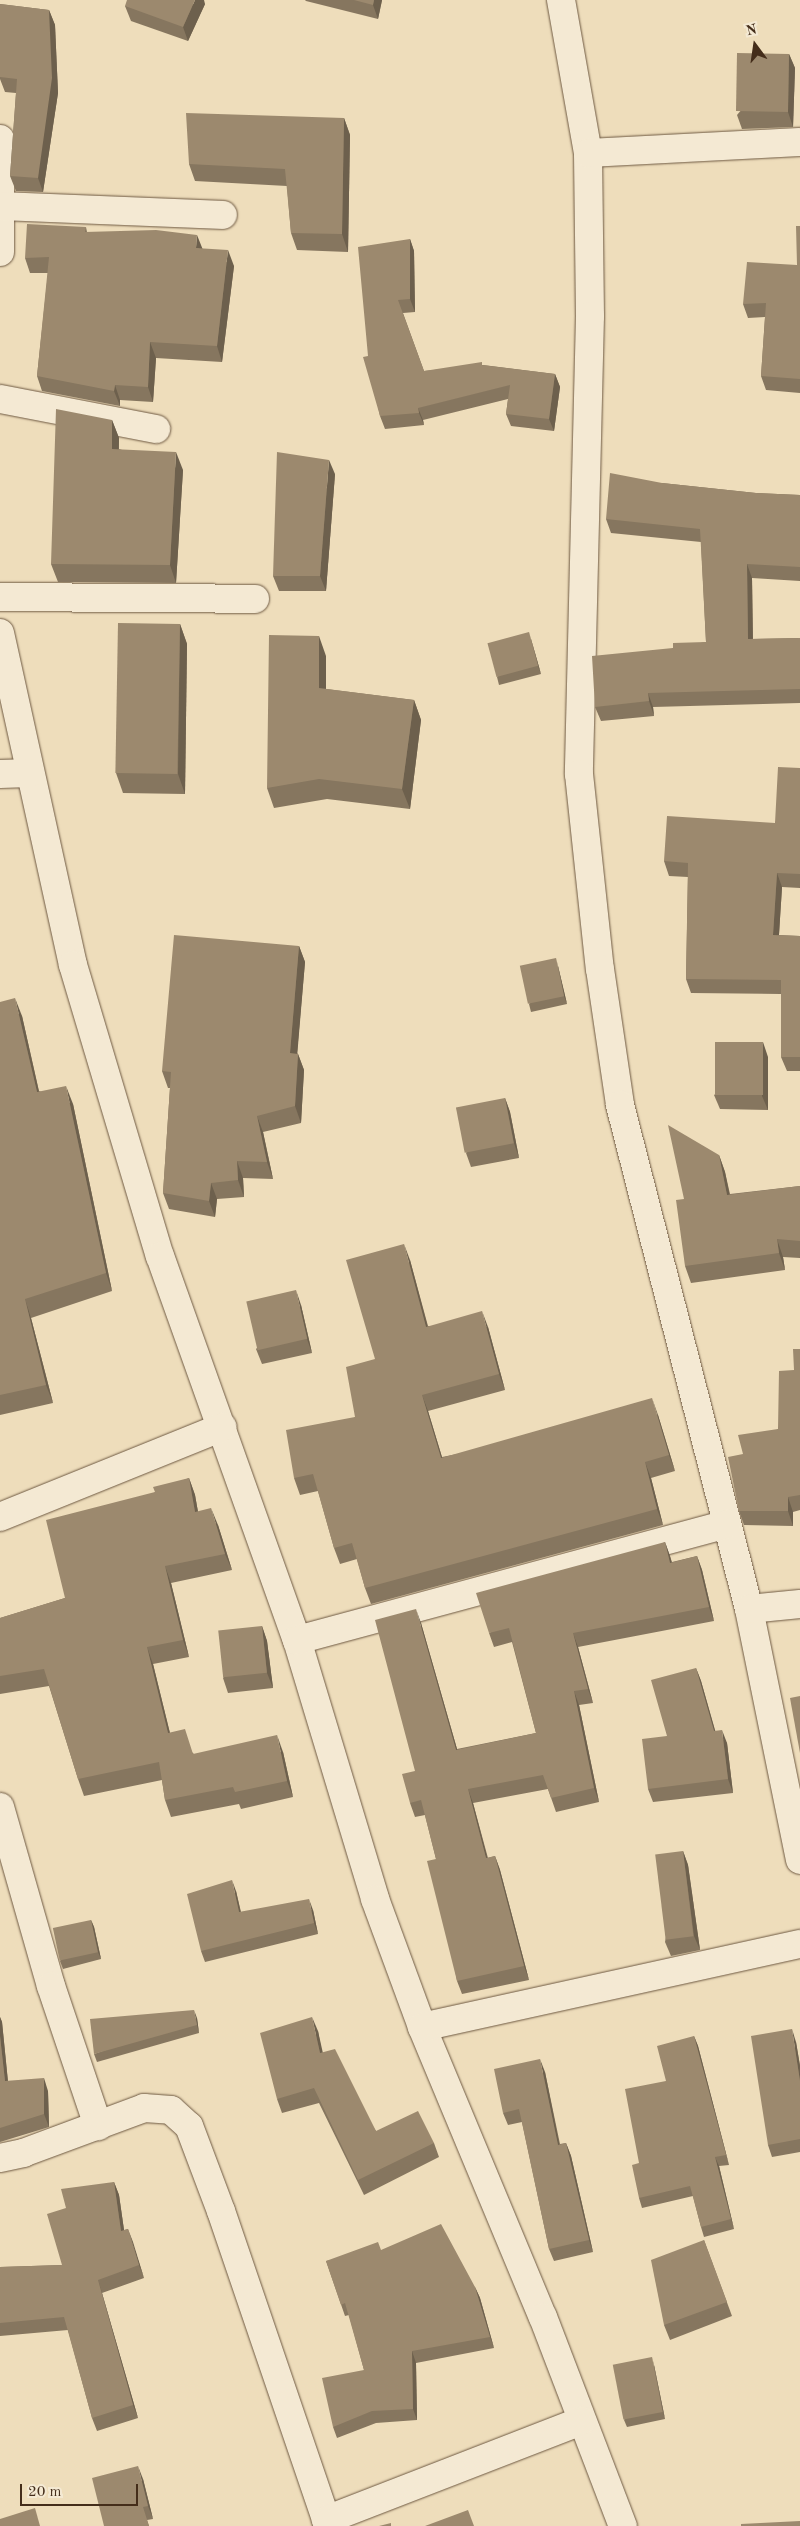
<!DOCTYPE html>
<style>
body{margin:0}
#map{position:relative;width:800px;height:2526px;overflow:hidden;background:#edb;font-family:"Old Standard TT",serif}
div>[style]{position:absolute}
.roads{filter:drop-shadow(0 0 1px #6e5942) drop-shadow(0 0 1px #6e5942)}
.minor>*{height:28px;margin:-14px;padding:0 14px;transform-origin:14px;border-radius:14px;background:#f4e9d3}
.wall>*{inset:0;background:#86765f}
.shaded-wall>*{inset:0;background:#6d604d}
.building>*{inset:0;background:#9c896e;transform-origin:0 0}
span{translate:-50% -50%;white-space:nowrap;text-align:center;line-height:1.15;-webkit-text-stroke:4px #f4e9d3;paint-order:stroke}
.north{position:absolute;left:730px;top:20px;width:50px;height:50px;-webkit-text-stroke:4px #f4e9d3;paint-order:stroke;rotate:346deg;font-size:14px;font-weight:700;line-height:20px;text-align:center;color:#442d1a}
.north::after{content:'';display:block;margin:auto;width:18px;height:22px;background:#442d1a;clip-path:polygon(50% 0,100% 100%,50% 72%,0 100%)}
.scale{position:absolute;left:20px;top:2484px;width:118px;height:22px;box-sizing:border-box;border:2px solid #442d1a;border-top:0;padding-left:6px;font-size:15px;line-height:18px;white-space:nowrap;color:#442d1a;-webkit-text-stroke:4px #f4e9d3;paint-order:stroke}
</style>
<div id="map">
<div class="roads">
<div class="minor">
<i style="left:561px;top:0;width:155px;rotate:80deg"></i>
<i style="left:588px;top:153px;width:163px;rotate:89.3deg"></i>
<i style="left:590px;top:316px;width:458px;rotate:91.4deg"></i>
<i style="left:579px;top:774px;width:196px;rotate:83.9deg"></i>
<i style="left:600px;top:969px;width:137px;rotate:81.6deg"></i>
<i style="left:620px;top:1105px;width:520px;rotate:75.64deg"></i>
<i style="left:749px;top:1609px;width:256px;rotate:78.5deg"></i>
<i style="left:0;top:139px;width:113px;rotate:90deg"></i>
<i style="left:588px;top:153px;width:212px;rotate:-3deg"></i>
<i style="left:2px;top:206px;width:221px;rotate:2.3deg"></i>
<i style="left:0;top:399px;width:159px;rotate:10.9deg"></i>
<i style="left:0;top:597px;width:255px;rotate:0.4deg"></i>
<i style="left:0;top:633px;width:340px;rotate:77.6deg"></i>
<i style="left:73px;top:965px;width:304px;rotate:73.4deg"></i>
<i style="left:160px;top:1256px;width:408px;rotate:70.4deg"></i>
<i style="left:297px;top:1640px;width:270px;rotate:73.2deg"></i>
<i style="left:375px;top:1899px;width:136px;rotate:69.8deg"></i>
<i style="left:422px;top:2027px;width:314px;rotate:67.4deg"></i>
<i style="left:543px;top:2317px;width:224px;rotate:69.1deg"></i>
<i style="left:0;top:774px;width:30px;rotate:-2deg"></i>
<i style="left:0;top:1517px;width:240px;rotate:-22deg"></i>
<i style="left:749px;top:1609px;width:51px;rotate:-5.6deg"></i>
<i style="left:297px;top:1640px;width:445px;rotate:-15.1deg"></i>
<i style="left:0;top:1807px;width:186px;rotate:74.1deg"></i>
<i style="left:51px;top:1986px;width:148px;rotate:71.4deg"></i>
<i style="left:422px;top:2027px;width:387px;rotate:-12.4deg"></i>
<i style="left:0;top:2158px;width:24px;rotate:-12deg"></i>
<i style="left:23px;top:2153px;width:129px;rotate:-20.4deg"></i>
<i style="left:144px;top:2108px;width:27px;rotate:4deg"></i>
<i style="left:171px;top:2110px;width:24px;rotate:42deg"></i>
<i style="left:189px;top:2126px;width:91px;rotate:69.4deg"></i>
<i style="left:221px;top:2211px;width:326px;rotate:71.2deg"></i>
<i style="left:328px;top:2526px;width:6px;rotate:-108deg"></i>
<i style="left:326px;top:2520px;width:274px;rotate:-21.2deg"></i>
</div>
</div>
<div class="wall">
<i style="clip-path:polygon(305px 0,382px 0,378px 19px,306px 1px)"></i>
<i style="clip-path:polygon(0 4px,49px 10px,55px 25px,58px 93px,43px 192px,16px 191px,10px 176px,16px 93px,5px 92px,0 79px)"></i>
<i style="clip-path:polygon(205px 4px,188px 41px,131px 21px,125px 6px)"></i>
<i style="clip-path:polygon(789px 54px,795px 68px,793px 127px,742px 129px,737px 115px)"></i>
<i style="clip-path:polygon(344px 118px,350px 135px,348px 252px,297px 250px,291px 233px,287px 186px,195px 181px,189px 164px)"></i>
<i style="clip-path:polygon(800px 226px,800px 393px,766px 390px,761px 376px,765px 317px,748px 318px,743px 304px,797px 265px)"></i>
<i style="clip-path:polygon(86px 227px,87px 232px,202px 249px,234px 266px,222px 362px,156px 358px,153px 402px,120px 400px,120px 406px,42px 391px,37px 376px,48px 273px,30px 273px,25px 258px)"></i>
<i style="clip-path:polygon(410px 239px,414px 251px,415px 312px,403px 313px,424px 371px,483px 365px,555px 374px,560px 387px,554px 431px,511px 426px,506px 414px,508px 399px,423px 420px,424px 425px,385px 429px,380px 416px,368px 356px)"></i>
<i style="clip-path:polygon(112px 420px,119px 438px,119px 449px,183px 470px,176px 583px,58px 582px,51px 564px)"></i>
<i style="clip-path:polygon(335px 474px,326px 591px,279px 591px,273px 576px)"></i>
<i style="clip-path:polygon(662px 483px,756px 493px,800px 495px,800px 581px,752px 578px,753px 639px,800px 638px,800px 703px,653px 707px,654px 716px,601px 721px,595px 707px,673px 648px,706px 642px,701px 542px,611px 533px,606px 519px)"></i>
<i style="clip-path:polygon(180px 624px,187px 644px,185px 794px,123px 793px,116px 773px)"></i>
<i style="clip-path:polygon(531px 639px,541px 674px,499px 685px,497px 677px)"></i>
<i style="clip-path:polygon(326px 656px,326px 689px,414px 700px,421px 720px,410px 809px,327px 799px,274px 808px,267px 788px)"></i>
<i style="clip-path:polygon(800px 768px,800px 888px,782px 887px,779px 935px,800px 936px,800px 1071px,787px 1071px,781px 1057px,781px 994px,691px 993px,686px 979px,688px 877px,669px 876px,664px 861px,775px 823px)"></i>
<i style="clip-path:polygon(299px 946px,305px 962px,297px 1053px,298px 1054px,304px 1070px,301px 1123px,263px 1132px,273px 1179px,243px 1178px,244px 1197px,217px 1199px,215px 1217px,169px 1209px,163px 1193px,170px 1088px,168px 1088px,162px 1071px)"></i>
<i style="clip-path:polygon(558px 966px,567px 1004px,531px 1012px,529px 1004px)"></i>
<i style="clip-path:polygon(0 1002px,22px 1016px,39px 1091px,73px 1104px,112px 1291px,31px 1318px,53px 1403px,0 1415px)"></i>
<i style="clip-path:polygon(768px 1057px,768px 1110px,720px 1109px,714px 1095px)"></i>
<i style="clip-path:polygon(505px 1098px,510px 1112px,519px 1158px,471px 1167px,466px 1153px)"></i>
<i style="clip-path:polygon(719px 1155px,725px 1172px,730px 1194px,800px 1186px,800px 1258px,783px 1257px,785px 1270px,691px 1283px,685px 1266px,684px 1199px)"></i>
<i style="clip-path:polygon(410px 1260px,428px 1326px,488px 1327px,505px 1390px,428px 1411px,442px 1457px,658px 1415px,675px 1471px,651px 1478px,663px 1525px,371px 1604px,365px 1588px,357px 1559px,340px 1564px,334px 1548px,318px 1491px,300px 1495px,294px 1478px,355px 1417px)"></i>
<i style="clip-path:polygon(301px 1305px,312px 1353px,262px 1364px,256px 1349px)"></i>
<i style="clip-path:polygon(800px 1349px,800px 1510px,793px 1512px,793px 1526px,744px 1525px,739px 1511px,743px 1454px,778px 1429px)"></i>
<i style="clip-path:polygon(189px 1478px,195px 1495px,198px 1512px,218px 1525px,232px 1570px,171px 1583px,189px 1657px,153px 1664px,170px 1733px,194px 1754px,283px 1752px,293px 1797px,241px 1809px,239px 1804px,171px 1817px,165px 1800px,162px 1780px,84px 1796px,78px 1779px,49px 1686px,0 1694px,0 1618px,65px 1598px,155px 1492px)"></i>
<i style="clip-path:polygon(665px 1542px,672px 1562px,697px 1556px,702px 1570px,714px 1621px,578px 1647px,593px 1703px,579px 1705px,599px 1802px,556px 1812px,548px 1789px,473px 1803px,488px 1858px,495px 1856px,500px 1870px,529px 1980px,462px 1994px,457px 1981px,436px 1859px,425px 1815px,415px 1817px,410px 1803px,415px 1771px,421px 1623px,457px 1749px,536px 1733px,512px 1642px,494px 1647px,489px 1633px)"></i>
<i style="clip-path:polygon(262px 1626px,267px 1641px,273px 1688px,228px 1693px,223px 1678px)"></i>
<i style="clip-path:polygon(696px 1668px,701px 1681px,715px 1731px,727px 1743px,733px 1793px,653px 1802px,648px 1789px,667px 1736px)"></i>
<i style="clip-path:polygon(683px 1851px,688px 1865px,700px 1950px,671px 1956px,665px 1942px)"></i>
<i style="clip-path:polygon(236px 1891px,241px 1912px,313px 1910px,318px 1934px,205px 1962px,201px 1951px)"></i>
<i style="clip-path:polygon(91px 1920px,94px 1927px,101px 1959px,63px 1969px,60px 1961px)"></i>
<i style="clip-path:polygon(0 2017px,2px 2022px,8px 2081px,48px 2091px,49px 2127px,0 2142px)"></i>
<i style="clip-path:polygon(197px 2018px,199px 2033px,97px 2062px,94px 2054px)"></i>
<i style="clip-path:polygon(318px 2031px,322px 2053px,376px 2131px,434px 2143px,439px 2157px,364px 2195px,319px 2103px,282px 2113px,277px 2099px)"></i>
<i style="clip-path:polygon(694px 2036px,698px 2046px,729px 2165px,719px 2166px,734px 2229px,704px 2237px,701px 2227px,693px 2196px,642px 2208px,639px 2198px,639px 2163px,666px 2081px)"></i>
<i style="clip-path:polygon(796px 2042px,800px 2066px,800px 2152px,772px 2157px,768px 2145px)"></i>
<i style="clip-path:polygon(545px 2072px,560px 2144px,566px 2143px,571px 2156px,593px 2252px,554px 2261px,549px 2249px,522px 2122px,508px 2125px,503px 2113px)"></i>
<i style="clip-path:polygon(114px 2182px,119px 2195px,124px 2230px,128px 2229px,144px 2278px,102px 2293px,138px 2418px,97px 2431px,92px 2418px,68px 2330px,0 2336px,0 2267px,62px 2265px,66px 2208px)"></i>
<i style="clip-path:polygon(704px 2240px,732px 2316px,670px 2340px,664px 2325px)"></i>
<i style="clip-path:polygon(381px 2250px,475px 2287px,480px 2298px,494px 2348px,416px 2363px,417px 2420px,376px 2423px,337px 2438px,333px 2427px,364px 2370px,349px 2315px,345px 2316px,326px 2261px)"></i>
<i style="clip-path:polygon(654px 2365px,665px 2419px,627px 2427px,624px 2420px)"></i>
<i style="clip-path:polygon(143px 2479px,153px 2519px,147px 2520px,149px 2526px,104px 2526px)"></i>
</div>
<div class="shaded-wall">
<i style="clip-path:polygon(195px 0,204px 0,205px 4px,188px 41px,183px 27px)"></i>
<i style="clip-path:polygon(374px 0,382px 0,378px 19px,373px 5px)"></i>
<i style="clip-path:polygon(49px 10px,55px 25px,58px 93px,43px 192px,38px 178px)"></i>
<i style="clip-path:polygon(789px 54px,795px 68px,793px 127px,788px 112px)"></i>
<i style="clip-path:polygon(344px 118px,350px 135px,348px 252px,342px 234px)"></i>
<i style="clip-path:polygon(197px 235px,203px 250px,196px 248px)"></i>
<i style="clip-path:polygon(410px 239px,414px 251px,415px 312px,410px 299px)"></i>
<i style="clip-path:polygon(228px 250px,234px 266px,222px 362px,217px 346px)"></i>
<i style="clip-path:polygon(150px 342px,156px 358px,153px 402px,148px 387px)"></i>
<i style="clip-path:polygon(555px 374px,560px 387px,554px 431px,549px 419px)"></i>
<i style="clip-path:polygon(115px 385px,120px 400px,120px 406px,114px 391px)"></i>
<i style="clip-path:polygon(418px 408px,423px 420px,424px 425px,419px 413px)"></i>
<i style="clip-path:polygon(112px 420px,119px 438px,118px 466px,112px 449px)"></i>
<i style="clip-path:polygon(176px 452px,183px 470px,176px 583px,170px 565px)"></i>
<i style="clip-path:polygon(329px 460px,335px 474px,326px 591px,320px 576px)"></i>
<i style="clip-path:polygon(747px 564px,752px 578px,753px 653px,748px 639px)"></i>
<i style="clip-path:polygon(180px 624px,187px 644px,185px 794px,178px 774px)"></i>
<i style="clip-path:polygon(529px 632px,541px 674px,538px 666px)"></i>
<i style="clip-path:polygon(319px 636px,326px 656px,326px 708px,319px 688px)"></i>
<i style="clip-path:polygon(648px 693px,653px 707px,654px 716px,649px 701px)"></i>
<i style="clip-path:polygon(414px 700px,421px 720px,410px 809px,402px 789px)"></i>
<i style="clip-path:polygon(777px 873px,782px 887px,778px 949px,773px 935px)"></i>
<i style="clip-path:polygon(299px 946px,305px 962px,296px 1069px,290px 1053px)"></i>
<i style="clip-path:polygon(556px 958px,558px 966px,567px 1004px,564px 996px)"></i>
<i style="clip-path:polygon(15px 998px,22px 1016px,43px 1110px,37px 1092px)"></i>
<i style="clip-path:polygon(763px 1042px,768px 1057px,768px 1110px,762px 1096px)"></i>
<i style="clip-path:polygon(298px 1054px,304px 1070px,301px 1123px,295px 1106px)"></i>
<i style="clip-path:polygon(66px 1086px,73px 1104px,112px 1291px,106px 1273px)"></i>
<i style="clip-path:polygon(505px 1098px,510px 1112px,519px 1158px,514px 1143px)"></i>
<i style="clip-path:polygon(257px 1116px,263px 1132px,273px 1179px,267px 1162px)"></i>
<i style="clip-path:polygon(719px 1155px,725px 1172px,733px 1212px,727px 1195px)"></i>
<i style="clip-path:polygon(237px 1161px,243px 1178px,244px 1197px,238px 1180px)"></i>
<i style="clip-path:polygon(211px 1183px,217px 1199px,215px 1217px,209px 1201px)"></i>
<i style="clip-path:polygon(777px 1239px,783px 1257px,785px 1270px,779px 1253px)"></i>
<i style="clip-path:polygon(404px 1244px,410px 1260px,432px 1343px,426px 1327px)"></i>
<i style="clip-path:polygon(296px 1290px,301px 1305px,312px 1353px,307px 1339px)"></i>
<i style="clip-path:polygon(25px 1299px,31px 1318px,53px 1403px,46px 1385px)"></i>
<i style="clip-path:polygon(482px 1311px,488px 1327px,505px 1390px,499px 1374px)"></i>
<i style="clip-path:polygon(422px 1395px,428px 1411px,447px 1474px,441px 1458px)"></i>
<i style="clip-path:polygon(652px 1398px,658px 1415px,675px 1471px,669px 1455px)"></i>
<i style="clip-path:polygon(645px 1462px,651px 1478px,663px 1525px,657px 1509px)"></i>
<i style="clip-path:polygon(189px 1478px,195px 1495px,201px 1529px,195px 1512px)"></i>
<i style="clip-path:polygon(788px 1497px,793px 1512px,793px 1526px,788px 1511px)"></i>
<i style="clip-path:polygon(211px 1508px,218px 1525px,232px 1570px,225px 1554px)"></i>
<i style="clip-path:polygon(665px 1542px,670px 1556px,675px 1577px,670px 1563px)"></i>
<i style="clip-path:polygon(697px 1556px,702px 1570px,714px 1621px,709px 1607px)"></i>
<i style="clip-path:polygon(165px 1566px,171px 1583px,189px 1657px,183px 1640px)"></i>
<i style="clip-path:polygon(416px 1609px,421px 1623px,461px 1763px,456px 1750px)"></i>
<i style="clip-path:polygon(262px 1626px,267px 1641px,273px 1688px,267px 1673px)"></i>
<i style="clip-path:polygon(573px 1633px,578px 1647px,593px 1703px,588px 1689px)"></i>
<i style="clip-path:polygon(147px 1647px,153px 1664px,174px 1750px,168px 1733px)"></i>
<i style="clip-path:polygon(696px 1668px,701px 1681px,719px 1744px,714px 1731px)"></i>
<i style="clip-path:polygon(574px 1691px,579px 1705px,599px 1802px,594px 1788px)"></i>
<i style="clip-path:polygon(722px 1730px,727px 1743px,733px 1793px,728px 1779px)"></i>
<i style="clip-path:polygon(277px 1735px,283px 1752px,293px 1797px,287px 1781px)"></i>
<i style="clip-path:polygon(468px 1789px,473px 1803px,491px 1872px,486px 1858px)"></i>
<i style="clip-path:polygon(683px 1851px,688px 1865px,700px 1950px,694px 1936px)"></i>
<i style="clip-path:polygon(495px 1856px,500px 1870px,529px 1980px,524px 1966px)"></i>
<i style="clip-path:polygon(232px 1880px,236px 1891px,243px 1923px,239px 1912px)"></i>
<i style="clip-path:polygon(309px 1899px,313px 1910px,318px 1934px,314px 1923px)"></i>
<i style="clip-path:polygon(91px 1920px,94px 1927px,101px 1959px,98px 1952px)"></i>
<i style="clip-path:polygon(194px 2010px,197px 2018px,199px 2033px,197px 2025px)"></i>
<i style="clip-path:polygon(0 2017px,2px 2022px,9px 2093px,5px 2081px,0 2036px)"></i>
<i style="clip-path:polygon(312px 2017px,318px 2031px,326px 2067px,320px 2053px)"></i>
<i style="clip-path:polygon(792px 2029px,796px 2042px,800px 2066px,800px 2081px)"></i>
<i style="clip-path:polygon(694px 2036px,698px 2046px,729px 2165px,726px 2155px)"></i>
<i style="clip-path:polygon(540px 2059px,545px 2072px,562px 2158px,558px 2145px)"></i>
<i style="clip-path:polygon(44px 2078px,48px 2091px,49px 2127px,44px 2114px)"></i>
<i style="clip-path:polygon(566px 2143px,571px 2156px,593px 2252px,589px 2240px)"></i>
<i style="clip-path:polygon(715px 2157px,719px 2166px,734px 2229px,731px 2219px)"></i>
<i style="clip-path:polygon(114px 2182px,119px 2195px,126px 2244px,121px 2231px)"></i>
<i style="clip-path:polygon(128px 2229px,133px 2242px,144px 2278px,139px 2265px)"></i>
<i style="clip-path:polygon(98px 2280px,102px 2293px,138px 2418px,133px 2405px)"></i>
<i style="clip-path:polygon(475px 2287px,480px 2298px,494px 2348px,490px 2337px)"></i>
<i style="clip-path:polygon(412px 2351px,416px 2363px,417px 2420px,413px 2409px)"></i>
<i style="clip-path:polygon(652px 2357px,654px 2365px,665px 2419px,663px 2412px)"></i>
<i style="clip-path:polygon(138px 2466px,143px 2479px,153px 2519px,148px 2506px)"></i>
</div>
<div class="building">
<i style="clip-path:polygon(127px 0,195px 0,183px 27px,125px 6px)"></i>
<i style="clip-path:polygon(354px 0,374px 0,373px 5px)"></i>
<i style="clip-path:polygon(0 4px,49px 10px,52px 78px,38px 178px,10px 176px,17px 79px,0 77px)"></i>
<i style="left:789px;top:54px;width:58px;height:52px;rotate:91deg"></i>
<i style="clip-path:polygon(186px 113px,344px 118px,342px 234px,291px 233px,285px 169px,189px 164px)"></i>
<i style="clip-path:polygon(27px 224px,86px 227px,85px 232px,156px 230px,197px 235px,196px 248px,228px 250px,217px 346px,150px 342px,148px 387px,115px 385px,114px 391px,37px 376px,49px 257px,25px 258px)"></i>
<i style="clip-path:polygon(796px 226px,800px 226px,800px 379px,761px 376px,766px 303px,743px 304px,747px 262px,797px 265px)"></i>
<i style="clip-path:polygon(410px 239px,410px 299px,398px 300px,424px 371px,482px 362px,482px 365px,555px 374px,549px 419px,506px 414px,510px 385px,418px 408px,419px 413px,380px 416px,363px 357px,368px 356px,358px 247px)"></i>
<i style="clip-path:polygon(56px 409px,112px 420px,112px 449px,176px 452px,170px 565px,51px 564px)"></i>
<i style="clip-path:polygon(277px 452px,329px 460px,320px 576px,273px 576px)"></i>
<i style="clip-path:polygon(610px 473px,662px 483px,756px 493px,800px 495px,800px 567px,747px 564px,748px 639px,800px 638px,800px 689px,648px 693px,649px 701px,595px 707px,592px 656px,673px 648px,673px 643px,706px 642px,700px 529px,606px 519px)"></i>
<i style="left:118px;top:623px;width:62px;height:150px;rotate:1deg"></i>
<i style="left:529px;top:632px;width:35px;height:43px;rotate:75deg"></i>
<i style="clip-path:polygon(269px 635px,319px 636px,319px 688px,414px 700px,402px 789px,319px 779px,267px 788px)"></i>
<i style="clip-path:polygon(778px 767px,800px 768px,800px 874px,777px 873px,773px 935px,800px 936px,800px 1057px,781px 1057px,781px 980px,686px 979px,688px 863px,664px 861px,667px 816px,775px 823px)"></i>
<i style="clip-path:polygon(174px 935px,299px 946px,290px 1053px,298px 1054px,295px 1106px,257px 1116px,267px 1162px,237px 1161px,238px 1180px,211px 1183px,209px 1201px,163px 1193px,171px 1072px,162px 1071px)"></i>
<i style="left:556px;top:958px;width:39px;height:37px;rotate:78deg"></i>
<i style="clip-path:polygon(15px 998px,37px 1092px,66px 1086px,106px 1273px,25px 1299px,46px 1385px,0 1395px,0 1002px)"></i>
<i style="left:715px;top:1042px;width:48px;height:53px"></i>
<i style="left:505px;top:1098px;width:46px;height:50px;rotate:79deg"></i>
<i style="clip-path:polygon(668px 1125px,719px 1155px,727px 1195px,800px 1186px,800px 1241px,777px 1239px,779px 1253px,685px 1266px,676px 1200px,684px 1199px)"></i>
<i style="clip-path:polygon(404px 1244px,426px 1327px,482px 1311px,499px 1374px,422px 1395px,441px 1458px,652px 1398px,669px 1455px,645px 1462px,657px 1509px,365px 1588px,352px 1543px,334px 1548px,313px 1474px,294px 1478px,286px 1430px,355px 1417px,346px 1367px,375px 1359px,346px 1260px)"></i>
<i style="left:296px;top:1290px;width:50px;height:51px;rotate:77deg"></i>
<i style="clip-path:polygon(793px 1349px,800px 1349px,800px 1495px,788px 1497px,788px 1511px,739px 1511px,728px 1457px,743px 1454px,738px 1435px,778px 1429px,779px 1371px,794px 1370px)"></i>
<i style="clip-path:polygon(189px 1478px,195px 1512px,211px 1508px,225px 1554px,165px 1566px,183px 1640px,147px 1647px,168px 1733px,185px 1729px,193px 1754px,277px 1735px,287px 1781px,235px 1792px,233px 1787px,165px 1800px,159px 1762px,78px 1779px,44px 1669px,0 1676px,0 1618px,65px 1598px,46px 1520px,155px 1492px,153px 1487px)"></i>
<i style="clip-path:polygon(665px 1542px,670px 1563px,697px 1556px,709px 1607px,573px 1633px,588px 1689px,574px 1691px,594px 1788px,551px 1798px,543px 1775px,468px 1789px,486px 1858px,495px 1856px,524px 1966px,457px 1981px,427px 1861px,436px 1859px,421px 1800px,410px 1803px,402px 1774px,415px 1771px,375px 1620px,416px 1609px,456px 1750px,536px 1733px,509px 1628px,489px 1633px,476px 1593px)"></i>
<i style="left:262px;top:1626px;width:47px;height:44px;rotate:84deg"></i>
<i style="clip-path:polygon(696px 1668px,714px 1731px,722px 1730px,728px 1779px,648px 1789px,642px 1739px,667px 1736px,651px 1680px)"></i>
<i style="clip-path:polygon(800px 1696px,800px 1753px,790px 1698px)"></i>
<i style="left:683px;top:1851px;width:86px;height:28px;rotate:83deg"></i>
<i style="clip-path:polygon(232px 1880px,239px 1912px,309px 1899px,314px 1923px,201px 1951px,187px 1894px)"></i>
<i style="left:91px;top:1920px;width:33px;height:39px;rotate:78deg"></i>
<i style="clip-path:polygon(194px 2010px,197px 2025px,94px 2054px,90px 2019px)"></i>
<i style="clip-path:polygon(312px 2017px,320px 2053px,335px 2049px,376px 2131px,418px 2111px,434px 2143px,358px 2180px,314px 2088px,277px 2099px,260px 2033px)"></i>
<i style="clip-path:polygon(792px 2029px,800px 2081px,800px 2139px,768px 2145px,751px 2036px)"></i>
<i style="clip-path:polygon(0 2036px,5px 2081px,44px 2078px,44px 2114px,0 2128px)"></i>
<i style="clip-path:polygon(694px 2036px,726px 2155px,715px 2157px,731px 2219px,701px 2227px,690px 2186px,639px 2198px,632px 2165px,639px 2163px,625px 2089px,666px 2081px,657px 2046px)"></i>
<i style="clip-path:polygon(540px 2059px,558px 2145px,566px 2143px,589px 2240px,549px 2249px,519px 2109px,503px 2113px,494px 2069px)"></i>
<i style="clip-path:polygon(114px 2182px,121px 2231px,128px 2229px,139px 2265px,98px 2280px,133px 2405px,92px 2418px,64px 2317px,0 2323px,0 2267px,62px 2265px,47px 2214px,66px 2208px,61px 2189px)"></i>
<i style="clip-path:polygon(441px 2224px,475px 2287px,490px 2337px,412px 2351px,413px 2409px,372px 2411px,333px 2427px,322px 2378px,364px 2370px,345px 2303px,341px 2305px,326px 2261px,378px 2242px,381px 2250px)"></i>
<i style="clip-path:polygon(704px 2240px,727px 2302px,664px 2325px,651px 2260px)"></i>
<i style="left:652px;top:2357px;width:56px;height:40px;rotate:79deg"></i>
<i style="clip-path:polygon(138px 2466px,148px 2506px,143px 2507px,149px 2526px,104px 2526px,92px 2478px)"></i>
<i style="clip-path:polygon(35px 2508px,40px 2526px,0 2526px,0 2519px)"></i>
<i style="clip-path:polygon(468px 2510px,474px 2526px,425px 2526px)"></i>
<i style="clip-path:polygon(800px 2521px,800px 2526px,741px 2526px,741px 2524px)"></i>
<i style="clip-path:polygon(391px 2523px,391px 2526px,379px 2526px)"></i>
</div>
<div class="north">N</div>
<div class="scale">20 m</div>
</div>
